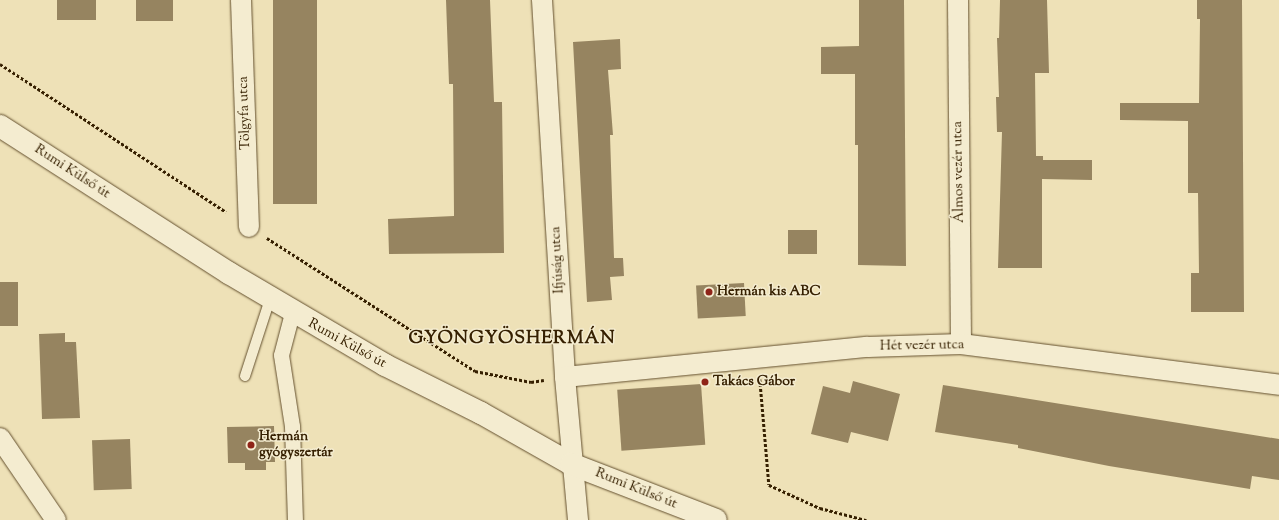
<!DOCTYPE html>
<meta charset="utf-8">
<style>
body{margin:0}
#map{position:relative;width:1279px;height:520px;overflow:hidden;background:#eee1b7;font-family:"Sorts Mill Goudy",serif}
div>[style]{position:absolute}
.building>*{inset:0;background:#968460;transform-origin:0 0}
.path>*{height:2.5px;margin-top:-1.25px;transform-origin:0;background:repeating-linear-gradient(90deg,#362001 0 3px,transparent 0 5px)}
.roads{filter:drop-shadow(0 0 1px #64502e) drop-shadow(0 0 1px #64502e)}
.service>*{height:10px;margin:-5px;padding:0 5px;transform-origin:5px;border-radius:5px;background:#f4ecd0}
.pedestrian>*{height:15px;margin:-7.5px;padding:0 7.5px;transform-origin:7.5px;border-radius:7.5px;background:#f4ecd0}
.minor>*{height:20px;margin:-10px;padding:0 10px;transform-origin:10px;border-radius:10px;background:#f4ecd0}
.tertiary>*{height:22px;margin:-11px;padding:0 11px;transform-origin:11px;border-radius:11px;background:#f4ecd0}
.dots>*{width:11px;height:11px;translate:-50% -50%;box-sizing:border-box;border:2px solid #f4ecd0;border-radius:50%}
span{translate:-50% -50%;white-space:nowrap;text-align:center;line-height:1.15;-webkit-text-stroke:3px #f4ecd0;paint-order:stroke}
.street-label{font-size:14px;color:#362001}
.poi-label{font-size:14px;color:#362001;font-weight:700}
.left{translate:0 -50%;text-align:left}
.district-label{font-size:18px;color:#362001;font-weight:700;letter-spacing:1px}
</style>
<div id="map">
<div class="building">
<i style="left:57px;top:0;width:39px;height:20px"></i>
<i style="left:136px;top:0;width:37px;height:21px"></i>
<i style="left:273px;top:0;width:44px;height:204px"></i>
<i style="clip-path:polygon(446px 0,490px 0,494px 102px,502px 102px,504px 253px,389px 254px,388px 219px,454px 216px,453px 84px,449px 84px)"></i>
<i style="clip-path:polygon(859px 0,904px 0,906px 266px,858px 265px,858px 145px,855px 145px,855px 74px,821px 74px,821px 47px,859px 46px)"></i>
<i style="clip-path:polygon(1000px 0,1047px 0,1049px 73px,1035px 73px,1036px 156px,1043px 156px,1043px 160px,1092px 160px,1092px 180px,1042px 179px,1042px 268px,998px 268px,1002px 132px,997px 132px,996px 97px,999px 97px,997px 38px,999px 38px)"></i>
<i style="clip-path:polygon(1197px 0,1242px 0,1244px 312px,1191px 312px,1191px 273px,1199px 273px,1198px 193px,1188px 193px,1188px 121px,1120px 120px,1120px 103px,1199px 103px,1200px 19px,1197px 19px)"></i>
<i style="clip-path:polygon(620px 39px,621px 69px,608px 70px,613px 135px,610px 135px,614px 258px,623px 258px,624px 276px,610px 277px,612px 300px,587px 302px,573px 42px)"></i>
<i style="left:788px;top:230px;width:29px;height:24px"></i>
<i style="left:0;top:282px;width:18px;height:44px"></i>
<i style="left:744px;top:283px;width:33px;height:48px;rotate:87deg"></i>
<i style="clip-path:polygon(65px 333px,65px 342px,76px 342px,80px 418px,42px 419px,39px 334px)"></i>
<i style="clip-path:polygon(853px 381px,900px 394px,888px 441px,851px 432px,848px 443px,811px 434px,823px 386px,850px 393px)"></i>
<i style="left:701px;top:384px;width:61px;height:84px;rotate:86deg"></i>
<i style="clip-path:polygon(943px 385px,1279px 439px,1279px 480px,1252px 476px,1250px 489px,1109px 466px,1018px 448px,1018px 445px,935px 432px)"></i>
<i style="clip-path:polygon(274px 426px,275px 462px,266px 462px,266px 470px,245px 470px,245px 463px,228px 463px,227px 427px)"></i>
<i style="left:130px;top:439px;width:50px;height:38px;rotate:88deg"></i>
</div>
<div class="path">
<i style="left:0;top:64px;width:270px;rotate:33.2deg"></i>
<i style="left:267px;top:238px;width:247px;rotate:32.6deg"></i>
<i style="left:475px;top:371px;width:57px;rotate:11.1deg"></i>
<i style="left:531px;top:382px;width:13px;rotate:-9deg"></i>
<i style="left:760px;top:379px;width:106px;rotate:85.1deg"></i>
<i style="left:769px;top:485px;width:56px;rotate:24.3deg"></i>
<i style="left:820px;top:508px;width:48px;rotate:14.6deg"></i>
</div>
<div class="roads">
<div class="service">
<i style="left:245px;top:376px;width:81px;rotate:-72deg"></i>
</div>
<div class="pedestrian">
<i style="left:292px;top:313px;width:43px;rotate:104.7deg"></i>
<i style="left:281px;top:355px;width:72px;rotate:81.2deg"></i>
<i style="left:292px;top:426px;width:94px;rotate:88.2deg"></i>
</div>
<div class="minor">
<i style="left:241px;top:0;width:227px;rotate:88deg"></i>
<i style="left:542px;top:0;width:378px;rotate:86.5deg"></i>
<i style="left:565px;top:377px;width:144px;rotate:84.8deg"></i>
<i style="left:958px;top:0;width:344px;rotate:89.5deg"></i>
<i style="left:565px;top:377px;width:304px;rotate:-5.7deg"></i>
<i style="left:868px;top:347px;width:93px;rotate:-1.8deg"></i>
<i style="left:961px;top:344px;width:321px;rotate:7.3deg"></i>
<i style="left:0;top:438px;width:99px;rotate:55.7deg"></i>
</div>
<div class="tertiary">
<i style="left:0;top:126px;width:272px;rotate:32.7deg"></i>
<i style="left:229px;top:273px;width:181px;rotate:30.5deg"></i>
<i style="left:385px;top:365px;width:107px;rotate:26.6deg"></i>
<i style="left:481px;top:413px;width:103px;rotate:29.5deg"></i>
<i style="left:571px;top:464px;width:155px;rotate:21.1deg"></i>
</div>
</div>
<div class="dots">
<i style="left:709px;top:292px;background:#8f2418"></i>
<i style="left:705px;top:382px;background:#8f2418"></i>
<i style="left:251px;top:445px;background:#8f2418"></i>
</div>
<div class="street-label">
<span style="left:245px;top:113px;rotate:-92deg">Tölgyfa utca</span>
<span style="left:72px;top:172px;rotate:33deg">Rumi Külső út</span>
<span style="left:959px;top:172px;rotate:-91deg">Álmos vezér utca</span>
<span style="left:558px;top:260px;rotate:-93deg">Ifjúság utca</span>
<span style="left:347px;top:344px;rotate:29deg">Rumi Külső út</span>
<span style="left:922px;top:346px;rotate:-1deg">Hét vezér utca</span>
<span style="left:636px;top:489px;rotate:22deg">Rumi Külső út</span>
</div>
<div class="poi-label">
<span class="left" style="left:717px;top:292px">Hermán kis ABC</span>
<span class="left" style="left:713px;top:382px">Takács Gábor</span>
<span class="left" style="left:259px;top:445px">Hermán<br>gyógyszertár</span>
</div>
<div class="district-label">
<span style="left:512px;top:339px">GYÖNGYÖSHERMÁN</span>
</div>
</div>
